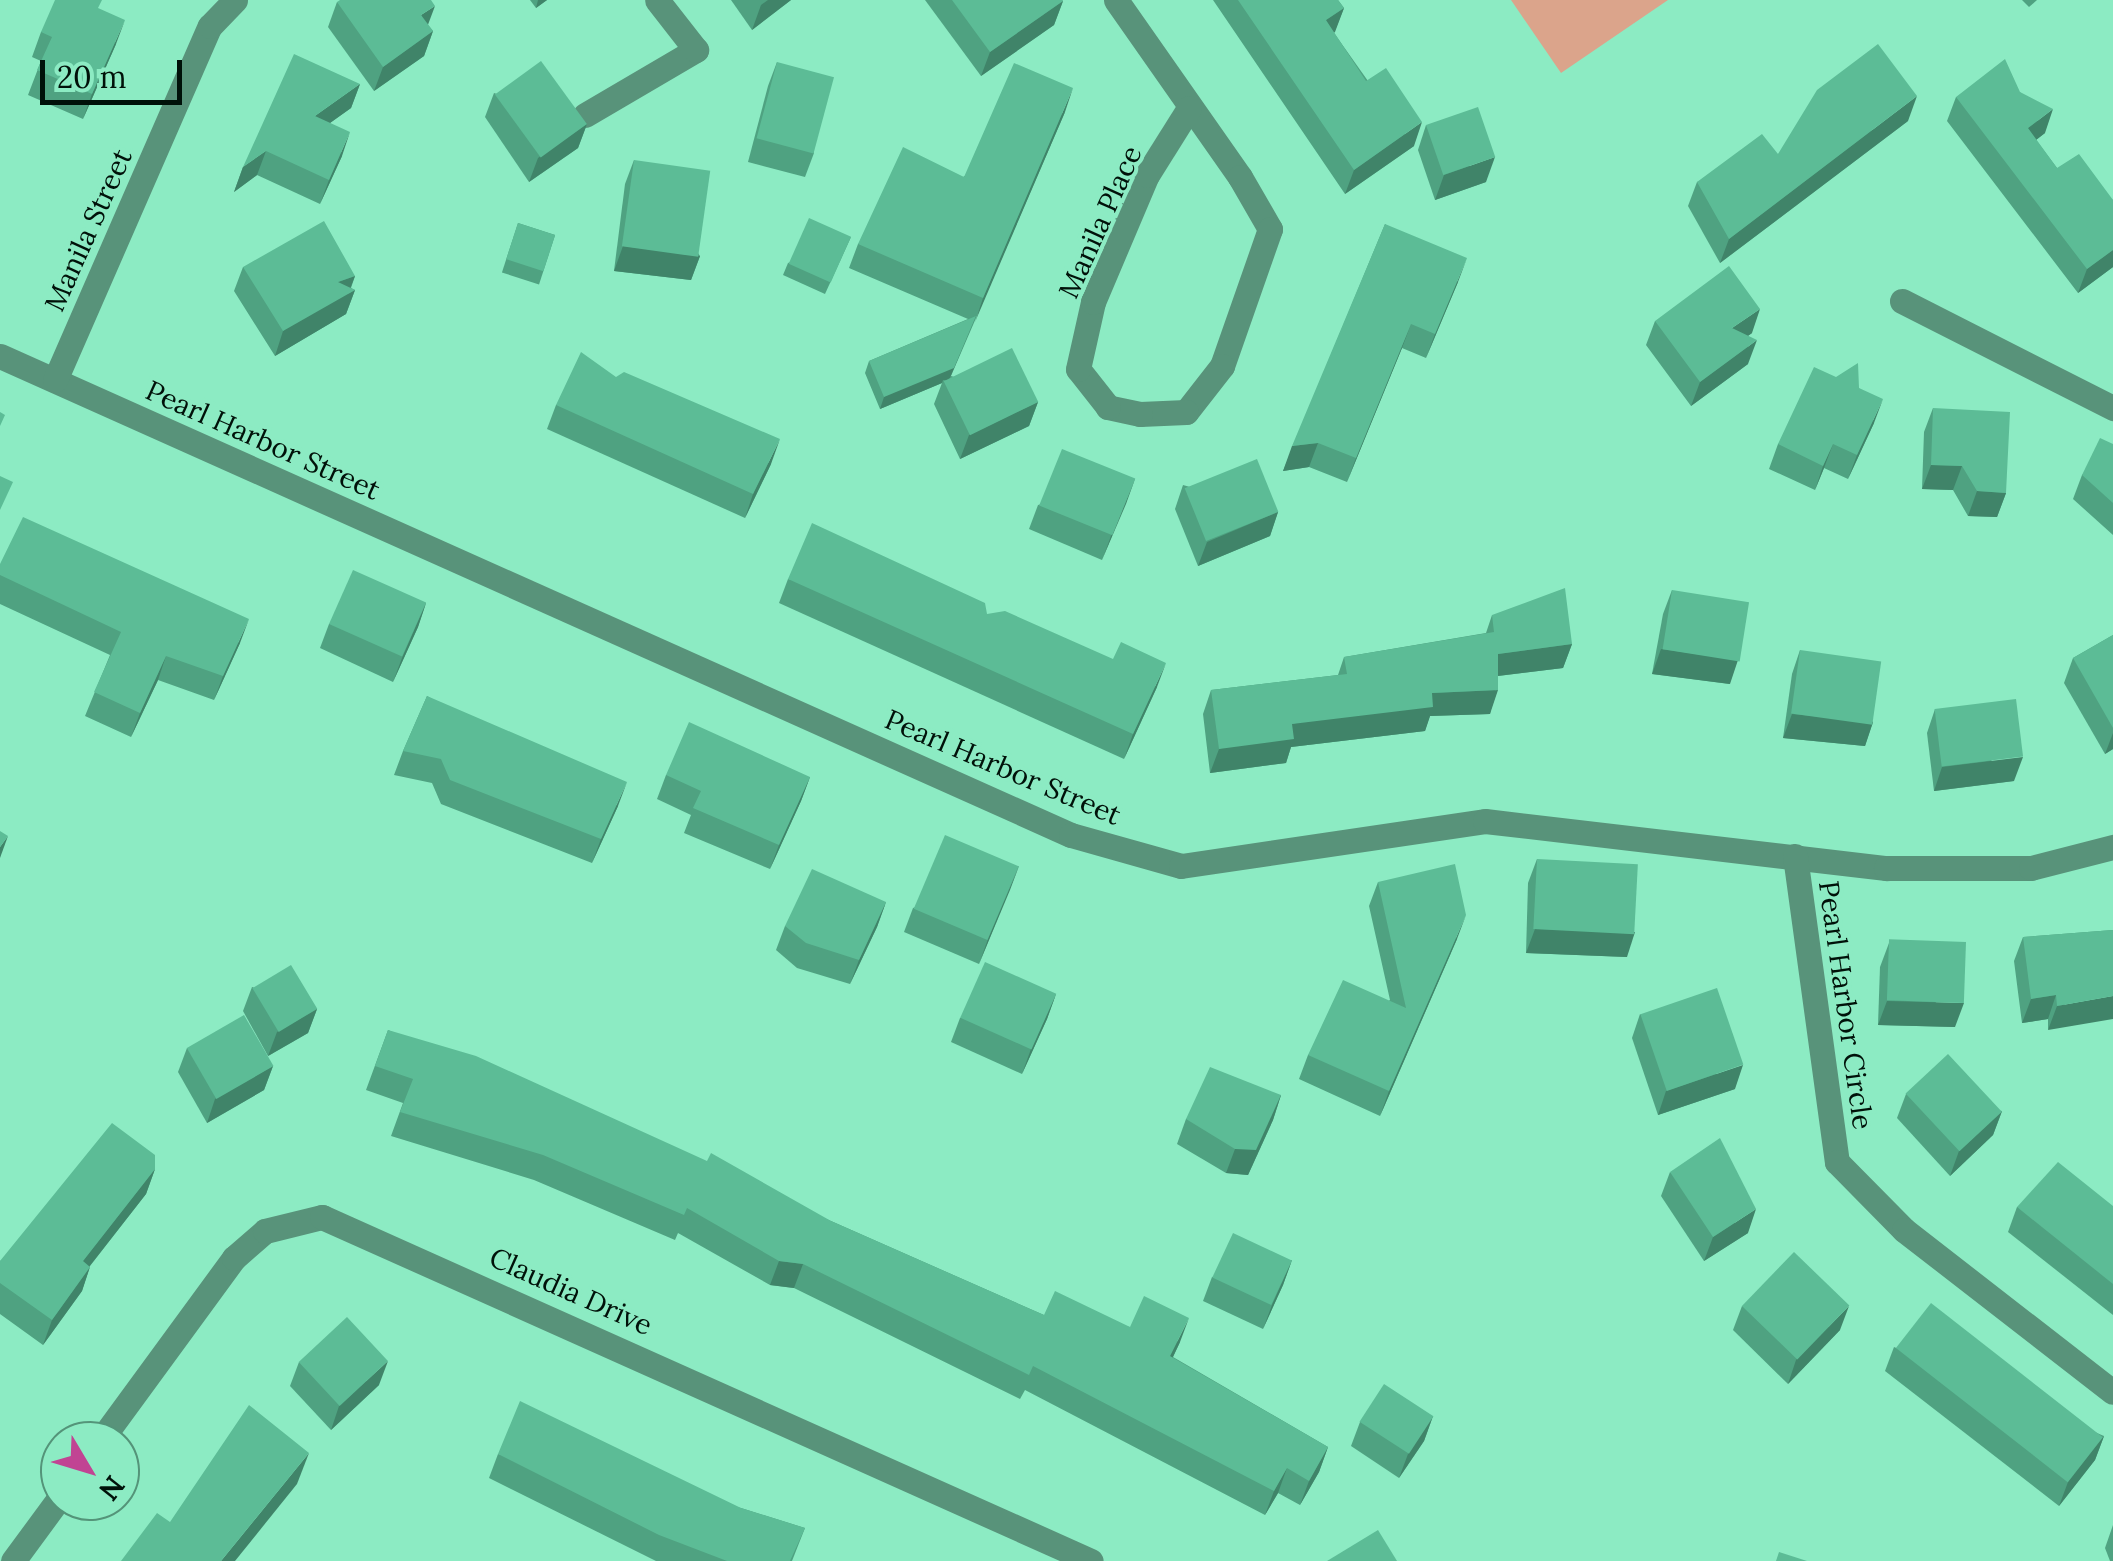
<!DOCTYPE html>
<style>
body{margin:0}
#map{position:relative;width:2113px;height:1561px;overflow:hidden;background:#8cebc3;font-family:Lora,serif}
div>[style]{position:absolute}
.green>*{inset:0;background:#dba48b}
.minor>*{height:25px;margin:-12.5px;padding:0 12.5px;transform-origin:12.5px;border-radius:12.5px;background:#58937a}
.wall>*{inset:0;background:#4fa281;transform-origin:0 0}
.shaded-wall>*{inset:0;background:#408469}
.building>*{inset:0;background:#5cbc96;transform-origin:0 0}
span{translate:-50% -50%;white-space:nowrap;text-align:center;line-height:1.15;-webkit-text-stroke:8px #8cebc3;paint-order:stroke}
.street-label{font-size:28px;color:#001109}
.north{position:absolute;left:40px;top:1421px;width:100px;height:100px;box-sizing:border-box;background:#8cebc3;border:2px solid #549479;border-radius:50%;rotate:128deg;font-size:28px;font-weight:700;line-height:40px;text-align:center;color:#001109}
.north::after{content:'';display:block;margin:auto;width:35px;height:45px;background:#c14493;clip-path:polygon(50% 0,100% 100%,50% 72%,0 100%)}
.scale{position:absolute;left:40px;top:60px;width:142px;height:45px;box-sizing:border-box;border:5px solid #001109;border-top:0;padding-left:12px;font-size:30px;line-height:35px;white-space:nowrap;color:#001109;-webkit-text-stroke:8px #8cebc3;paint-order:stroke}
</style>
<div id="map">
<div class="green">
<i style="clip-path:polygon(1511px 0,1668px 0,1561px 73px)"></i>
</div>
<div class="minor">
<i style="left:1116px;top:0;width:216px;rotate:55deg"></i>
<i style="left:1240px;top:177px;width:60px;rotate:60deg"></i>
<i style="left:1270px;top:229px;width:145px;rotate:109.3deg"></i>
<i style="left:1222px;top:366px;width:58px;rotate:128deg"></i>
<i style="left:1186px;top:412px;width:46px;rotate:177.5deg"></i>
<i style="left:1140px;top:414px;width:33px;rotate:-168deg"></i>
<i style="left:1108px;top:407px;width:48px;rotate:-128.3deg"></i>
<i style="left:1078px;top:369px;width:69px;rotate:-77.4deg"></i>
<i style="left:1093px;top:302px;width:138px;rotate:-67deg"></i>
<i style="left:1147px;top:175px;width:79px;rotate:-57.9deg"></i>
<i style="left:585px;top:115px;width:129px;rotate:-30.4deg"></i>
<i style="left:696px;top:50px;width:63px;rotate:-128deg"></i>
<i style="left:1902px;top:301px;width:237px;rotate:26.9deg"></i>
<i style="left:0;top:356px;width:1173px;rotate:24.1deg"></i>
<i style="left:1071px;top:835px;width:114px;rotate:15.7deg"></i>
<i style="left:1181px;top:866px;width:307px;rotate:-8.4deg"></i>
<i style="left:1485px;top:821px;width:404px;rotate:6.7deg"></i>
<i style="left:1886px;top:868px;width:145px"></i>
<i style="left:2031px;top:868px;width:85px;rotate:-14.4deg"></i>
<i style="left:55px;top:380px;width:386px;rotate:-66.4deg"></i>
<i style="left:210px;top:26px;width:36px;rotate:-46deg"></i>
<i style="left:1795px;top:856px;width:309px;rotate:82.2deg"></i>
<i style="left:1837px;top:1162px;width:95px;rotate:45.4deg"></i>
<i style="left:1904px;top:1230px;width:264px;rotate:37.8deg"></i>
<i style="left:100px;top:1441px;width:227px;rotate:-53.8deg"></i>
<i style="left:234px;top:1258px;width:41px;rotate:-41.1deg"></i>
<i style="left:265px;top:1231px;width:59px;rotate:-13.8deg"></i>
<i style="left:322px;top:1217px;width:842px;rotate:24.1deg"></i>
<i style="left:13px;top:1561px;width:79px;rotate:-53.7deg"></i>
</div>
<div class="wall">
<i style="clip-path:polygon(530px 0,547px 0,536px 8px)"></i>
<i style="clip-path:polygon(731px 0,791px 0,752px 30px)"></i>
<i style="clip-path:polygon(925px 0,1062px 0,1063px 1px,1054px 25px,981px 76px)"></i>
<i style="clip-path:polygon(1213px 0,1338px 0,1344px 8px,1334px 33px,1414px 146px,1345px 194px)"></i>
<i style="clip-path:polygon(2022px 0,2037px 0,2029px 7px)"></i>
<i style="clip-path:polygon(337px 2px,428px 25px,433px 31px,424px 56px,374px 91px,328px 27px)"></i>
<i style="clip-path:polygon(99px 9px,116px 44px,83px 119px,28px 95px,41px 61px,32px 57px,41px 32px)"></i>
<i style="clip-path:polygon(777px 62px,814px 153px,805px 177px,748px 162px,768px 86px)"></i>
<i style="clip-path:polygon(360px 84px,351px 108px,330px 123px,342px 156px,320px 204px,257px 175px,234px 192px,243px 167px)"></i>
<i style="clip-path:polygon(2020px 92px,2045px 133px,2036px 140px,2057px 168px,2113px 200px,2113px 267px,2078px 293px,1947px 121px,1956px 97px)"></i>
<i style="clip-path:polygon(494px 93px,587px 124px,578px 148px,529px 182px,485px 117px)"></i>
<i style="clip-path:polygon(1065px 112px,951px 376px,1038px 402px,1029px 426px,960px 459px,934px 404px,942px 383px,880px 409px,865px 373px,869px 361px,968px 319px,849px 268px,858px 244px)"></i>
<i style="clip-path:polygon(1908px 121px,1720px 263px,1688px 206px,1697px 182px,1778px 154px)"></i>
<i style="clip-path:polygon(1426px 125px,1486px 182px,1435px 200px,1418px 150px)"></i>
<i style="clip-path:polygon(634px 160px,700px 256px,691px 280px,614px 271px,625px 184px)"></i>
<i style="left:518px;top:223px;width:39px;height:52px;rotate:18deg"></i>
<i style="clip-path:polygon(1385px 224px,1458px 282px,1426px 358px,1402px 348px,1347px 482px,1309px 467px,1283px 471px)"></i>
<i style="clip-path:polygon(851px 237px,825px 294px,783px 275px,788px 263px)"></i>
<i style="clip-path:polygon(243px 267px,355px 276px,351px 288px,355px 290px,346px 314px,275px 356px,234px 291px)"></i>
<i style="clip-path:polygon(1655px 321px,1752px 333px,1748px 336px,1748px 364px,1691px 406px,1646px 345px)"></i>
<i style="clip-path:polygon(616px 377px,771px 464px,745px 518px,547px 429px,556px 405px)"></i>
<i style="clip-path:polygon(1859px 388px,1874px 423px,1848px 479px,1824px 468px,1815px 490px,1769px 469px,1778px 444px)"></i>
<i style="clip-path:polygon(1933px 408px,2006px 493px,1997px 517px,1968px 516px,1953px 490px,1922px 489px,1924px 432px)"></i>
<i style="clip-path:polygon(2113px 444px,2113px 535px,2073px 499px,2082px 475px)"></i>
<i style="clip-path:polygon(1135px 479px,1102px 560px,1029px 529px,1038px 505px)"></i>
<i style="clip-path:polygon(1183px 485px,1278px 512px,1270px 536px,1198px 566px,1175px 509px)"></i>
<i style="clip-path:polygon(0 564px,240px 643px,214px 700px,158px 680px,131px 737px,85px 716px,110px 655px,0 604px)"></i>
<i style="clip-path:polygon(788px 579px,987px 614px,1157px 687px,1124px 759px,779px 603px)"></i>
<i style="clip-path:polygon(1672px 590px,1730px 684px,1652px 674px,1663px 614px)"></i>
<i style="clip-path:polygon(426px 603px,418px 627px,393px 682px,320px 648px,329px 624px)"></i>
<i style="clip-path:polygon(1492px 615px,1572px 644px,1563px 668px,1498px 676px,1490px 714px,1430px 716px,1425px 731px,1291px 747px,1286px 763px,1210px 773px,1203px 714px,1211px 690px,1338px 675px,1344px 657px,1486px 633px)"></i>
<i style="clip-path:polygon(2113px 635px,2113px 749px,2105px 754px,2064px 683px,2073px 658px)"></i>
<i style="clip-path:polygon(1800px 650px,1873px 722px,1865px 746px,1783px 738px,1792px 674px)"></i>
<i style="clip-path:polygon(427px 696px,618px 806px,592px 863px,441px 804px,432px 783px,394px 775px,403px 751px)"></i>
<i style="clip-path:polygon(1935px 709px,2014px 781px,1934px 791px,1927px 733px)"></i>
<i style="clip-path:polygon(666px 775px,810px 777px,801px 801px,770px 869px,684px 833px,691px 815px,657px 799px)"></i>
<i style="clip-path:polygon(1537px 859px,1627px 957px,1526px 953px,1528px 883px)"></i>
<i style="clip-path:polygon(1019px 866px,979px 964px,904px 932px,913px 908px)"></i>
<i style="clip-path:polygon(1378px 882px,1457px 939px,1380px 1116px,1299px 1079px,1308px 1055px,1390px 1000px,1369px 906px)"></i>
<i style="clip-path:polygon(886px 902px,877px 927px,850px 984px,797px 968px,776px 950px,785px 926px)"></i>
<i style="clip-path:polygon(2113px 930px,2048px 1030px,2048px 1019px,2022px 1023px,2014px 961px,2023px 937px)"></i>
<i style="clip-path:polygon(1889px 943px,1955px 1027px,1878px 1025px,1880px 967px)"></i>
<i style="clip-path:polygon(252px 987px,317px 1009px,308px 1033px,268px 1056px,243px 1011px)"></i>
<i style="clip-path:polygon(1056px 994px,1047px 1019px,1022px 1074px,951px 1042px,960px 1018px)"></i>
<i style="clip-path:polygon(1640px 1014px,1735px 1089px,1658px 1115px,1632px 1038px)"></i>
<i style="clip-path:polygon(388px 1030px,831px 1221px,1044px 1315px,1130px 1327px,1180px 1342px,1173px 1357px,1328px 1447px,1319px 1472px,1300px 1505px,1278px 1493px,1265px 1515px,1025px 1390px,1020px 1399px,794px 1288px,770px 1285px,678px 1233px,675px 1240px,534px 1180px,391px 1136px,403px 1103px,366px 1090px)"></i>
<i style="clip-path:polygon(187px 1048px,273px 1066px,264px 1090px,207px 1123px,178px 1072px)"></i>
<i style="clip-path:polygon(1906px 1094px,2002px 1111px,1993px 1135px,1950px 1176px,1897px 1118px)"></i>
<i style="clip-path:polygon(1281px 1095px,1273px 1120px,1248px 1175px,1226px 1173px,1177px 1144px,1186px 1119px)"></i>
<i style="clip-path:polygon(155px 1169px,146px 1194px,90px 1266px,82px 1291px,43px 1345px,0 1314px,0 1261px)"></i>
<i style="clip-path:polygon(1670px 1172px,1748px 1233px,1704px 1261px,1661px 1196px)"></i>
<i style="clip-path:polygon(2113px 1206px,2113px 1315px,2008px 1232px,2017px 1207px)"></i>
<i style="clip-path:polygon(1292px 1260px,1283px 1285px,1263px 1329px,1203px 1301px,1212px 1277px)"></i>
<i style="clip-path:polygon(1742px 1306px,1840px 1330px,1788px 1384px,1733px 1330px)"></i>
<i style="clip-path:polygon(1894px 1347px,2104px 1436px,2095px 1460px,2059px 1506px,1885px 1371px)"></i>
<i style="clip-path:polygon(299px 1362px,379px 1385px,331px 1430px,290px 1386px)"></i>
<i style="clip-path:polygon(1433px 1416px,1424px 1441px,1399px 1478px,1351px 1446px,1360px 1422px)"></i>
<i style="clip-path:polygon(498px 1454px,741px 1508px,805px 1528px,792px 1561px,656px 1561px,489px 1478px)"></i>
<i style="clip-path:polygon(2113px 1525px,2113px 1561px,2110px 1561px,2105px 1548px)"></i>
</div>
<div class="shaded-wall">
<i style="clip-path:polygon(538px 0,547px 0,536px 8px)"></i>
<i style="clip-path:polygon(768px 0,791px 0,752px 30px,761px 5px)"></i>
<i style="clip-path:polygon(1063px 1px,1054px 25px,981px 76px,990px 52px)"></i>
<i style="clip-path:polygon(435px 6px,426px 30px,421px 15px)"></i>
<i style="clip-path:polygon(1344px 8px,1335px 32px,1317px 44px,1326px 20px)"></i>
<i style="clip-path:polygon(125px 20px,116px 44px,83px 119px,92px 94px)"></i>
<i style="clip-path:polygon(433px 31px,424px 56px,374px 91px,383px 67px)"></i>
<i style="clip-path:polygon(360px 84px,351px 108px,306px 140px,315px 116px)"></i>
<i style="clip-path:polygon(1073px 88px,1065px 112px,975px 322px,983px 298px)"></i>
<i style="clip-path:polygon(1917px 96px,1908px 121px,1720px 263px,1729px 239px)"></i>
<i style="clip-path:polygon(2053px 109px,2045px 133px,2020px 152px,2028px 128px)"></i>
<i style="clip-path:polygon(1422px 122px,1414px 146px,1345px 194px,1354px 170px)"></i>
<i style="clip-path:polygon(587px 124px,578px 148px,529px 182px,538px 158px)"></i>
<i style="clip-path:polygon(350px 132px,342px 156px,320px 204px,329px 180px)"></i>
<i style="clip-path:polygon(266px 151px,257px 175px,234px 192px,243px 167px)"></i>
<i style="clip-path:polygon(1495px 157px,1486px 182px,1435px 200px,1444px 175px)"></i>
<i style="clip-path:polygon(623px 246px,700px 256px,691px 280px,614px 271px)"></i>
<i style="clip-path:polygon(2113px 250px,2113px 267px,2078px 293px,2087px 269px)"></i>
<i style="clip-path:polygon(1467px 258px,1458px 282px,1426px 358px,1435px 334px)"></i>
<i style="clip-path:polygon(355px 276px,348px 294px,355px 290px,346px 314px,275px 356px,283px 331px,338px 282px)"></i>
<i style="clip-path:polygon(1760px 309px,1752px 333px,1723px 353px,1732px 328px)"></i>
<i style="clip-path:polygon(976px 316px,949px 380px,943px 380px,942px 383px,880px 409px,884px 397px)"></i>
<i style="clip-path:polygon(1411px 324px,1402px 348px,1347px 482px,1356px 458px)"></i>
<i style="clip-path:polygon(1757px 340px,1748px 364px,1691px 406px,1700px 382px)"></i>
<i style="clip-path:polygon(1883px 399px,1874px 423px,1848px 479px,1857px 455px)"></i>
<i style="clip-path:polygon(1038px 402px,1029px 426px,960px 459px,969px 435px)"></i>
<i style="clip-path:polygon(780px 439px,771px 464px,745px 518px,753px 494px)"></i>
<i style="clip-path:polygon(1318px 443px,1309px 467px,1283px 471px,1292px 446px)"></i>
<i style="clip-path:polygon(1833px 444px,1824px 468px,1815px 490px,1823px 466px)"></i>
<i style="clip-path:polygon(1931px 465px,1962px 466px,1953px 490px,1922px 489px)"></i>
<i style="clip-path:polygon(1135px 479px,1126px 504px,1102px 560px,1111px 536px)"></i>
<i style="clip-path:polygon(1977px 491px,2006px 493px,1997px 517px,1968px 516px)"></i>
<i style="clip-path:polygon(1278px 512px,1270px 536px,1198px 566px,1207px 542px)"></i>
<i style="clip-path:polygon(426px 603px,418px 627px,393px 682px,402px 658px)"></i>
<i style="clip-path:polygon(249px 619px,240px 643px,214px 700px,223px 676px)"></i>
<i style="clip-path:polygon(1572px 644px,1563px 668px,1489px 677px,1498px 654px)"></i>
<i style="clip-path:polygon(1661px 649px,1738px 660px,1730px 684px,1652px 674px)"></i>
<i style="clip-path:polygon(166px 656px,158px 680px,131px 737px,140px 713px)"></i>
<i style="clip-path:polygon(1166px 663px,1157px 687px,1124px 759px,1133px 734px)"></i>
<i style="clip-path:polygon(1498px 690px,1490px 714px,1430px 716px,1425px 731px,1291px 747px,1286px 763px,1210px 773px,1219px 749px,1292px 724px,1432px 693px)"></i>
<i style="clip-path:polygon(1792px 714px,1873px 722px,1865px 746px,1783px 738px)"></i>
<i style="clip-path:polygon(2113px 733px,2113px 749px,2105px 754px)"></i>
<i style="clip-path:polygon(2023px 757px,2014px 781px,1934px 791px,1942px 767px)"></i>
<i style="clip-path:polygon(810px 777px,801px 801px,770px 869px,779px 845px)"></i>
<i style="clip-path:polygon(627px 782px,618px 806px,592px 863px,601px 839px)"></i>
<i style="clip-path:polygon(8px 836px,0 858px,0 847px)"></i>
<i style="clip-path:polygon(1019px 866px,1010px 890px,979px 964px,988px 939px)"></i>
<i style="clip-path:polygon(886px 902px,877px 927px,850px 984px,859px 960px)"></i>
<i style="clip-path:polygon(1466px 915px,1457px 939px,1380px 1116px,1389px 1091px)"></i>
<i style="clip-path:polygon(1535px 929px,1635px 932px,1627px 957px,1526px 953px)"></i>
<i style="clip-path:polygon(1056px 994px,1047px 1019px,1022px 1074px,1031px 1049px)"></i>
<i style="clip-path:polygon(2056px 995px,2048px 1019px,2022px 1023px,2031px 999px)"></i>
<i style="clip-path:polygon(2113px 996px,2113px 1019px,2048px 1030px,2057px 1006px)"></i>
<i style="clip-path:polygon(1887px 1001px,1964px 1003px,1955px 1027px,1878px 1025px)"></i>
<i style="clip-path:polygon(317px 1009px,308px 1033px,268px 1056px,277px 1032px)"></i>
<i style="clip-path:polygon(1743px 1065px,1735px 1089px,1658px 1115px,1666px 1091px)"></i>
<i style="clip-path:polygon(273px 1066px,264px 1090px,207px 1123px,215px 1099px)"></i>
<i style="clip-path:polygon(1281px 1095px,1273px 1120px,1248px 1175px,1226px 1173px,1235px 1149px)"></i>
<i style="clip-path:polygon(2002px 1111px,1993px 1135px,1950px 1176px,1959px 1151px)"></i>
<i style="clip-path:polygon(155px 1169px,146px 1194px,74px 1286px,83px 1261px)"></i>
<i style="clip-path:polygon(1756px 1209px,1748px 1233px,1704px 1261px,1713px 1237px)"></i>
<i style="clip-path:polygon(1292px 1260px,1283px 1285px,1263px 1329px,1272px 1305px)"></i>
<i style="clip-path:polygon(779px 1261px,803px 1264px,794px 1288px,770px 1285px)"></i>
<i style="clip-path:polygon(90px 1267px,82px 1291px,43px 1345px,52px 1320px)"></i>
<i style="clip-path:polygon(1849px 1306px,1840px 1330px,1788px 1384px,1796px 1360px)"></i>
<i style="clip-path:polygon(1189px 1318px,1180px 1342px,1162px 1380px,1170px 1356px)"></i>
<i style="clip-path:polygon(388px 1361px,379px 1385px,331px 1430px,339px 1406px)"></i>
<i style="clip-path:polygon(1433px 1416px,1424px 1441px,1399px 1478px,1408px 1454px)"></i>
<i style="clip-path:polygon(2104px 1436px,2095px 1460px,2059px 1506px,2068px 1482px)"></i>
<i style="clip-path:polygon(1328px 1447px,1319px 1472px,1300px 1505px,1309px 1481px)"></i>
<i style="clip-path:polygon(309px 1453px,297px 1484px,235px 1561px,221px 1561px)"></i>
<i style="clip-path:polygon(1287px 1468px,1278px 1493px,1265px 1515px,1274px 1491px)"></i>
</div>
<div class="building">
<i style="clip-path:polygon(55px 0,102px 0,98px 8px,125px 20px,92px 94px,37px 70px,52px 37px,41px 32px)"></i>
<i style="clip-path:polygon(340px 0,431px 0,435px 6px,421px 15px,433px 31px,383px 67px,337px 2px)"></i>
<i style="clip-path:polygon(952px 0,1062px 0,1063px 1px,990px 52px)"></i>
<i style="clip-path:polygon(1238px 0,1338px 0,1344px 8px,1326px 20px,1366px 81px,1386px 68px,1422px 122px,1354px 170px)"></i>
<i style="clip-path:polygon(1878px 44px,1917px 96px,1729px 239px,1697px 182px,1762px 134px,1778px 154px,1817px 90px)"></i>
<i style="clip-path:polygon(294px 54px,360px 84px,315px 116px,350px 132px,329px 180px,266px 151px,243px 167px)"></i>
<i style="clip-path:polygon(2005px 59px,2020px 92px,2053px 109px,2028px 128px,2057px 168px,2079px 154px,2113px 200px,2113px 250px,2087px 269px,1956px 97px)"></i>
<i style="left:541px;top:61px;width:78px;height:57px;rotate:54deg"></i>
<i style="left:777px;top:62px;width:59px;height:79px;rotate:15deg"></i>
<i style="clip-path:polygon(1014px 63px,1073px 88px,983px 298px,858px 244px,903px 147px,964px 177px)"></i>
<i style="left:1478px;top:107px;width:53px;height:55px;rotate:71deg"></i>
<i style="left:634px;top:160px;width:77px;height:87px;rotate:8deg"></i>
<i style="left:809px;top:218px;width:46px;height:50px;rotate:24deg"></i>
<i style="clip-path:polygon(324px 221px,355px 276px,338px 282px,355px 290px,283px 331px,243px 267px)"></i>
<i style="left:518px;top:223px;width:39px;height:38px;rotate:18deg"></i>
<i style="clip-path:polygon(1385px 224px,1467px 258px,1435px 334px,1411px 324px,1356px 458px,1318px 443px,1292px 446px)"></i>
<i style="clip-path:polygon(1729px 266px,1760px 309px,1732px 328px,1757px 340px,1700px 382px,1655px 321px)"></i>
<i style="clip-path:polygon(976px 316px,954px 368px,884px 397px,869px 361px)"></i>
<i style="left:1012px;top:348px;width:60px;height:76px;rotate:64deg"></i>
<i style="clip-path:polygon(581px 352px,616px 377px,624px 372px,780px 439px,753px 494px,556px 405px)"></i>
<i style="clip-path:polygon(1858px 363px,1859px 388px,1883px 399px,1857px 455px,1833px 444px,1823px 466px,1778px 444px,1814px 367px,1836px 377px)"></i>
<i style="clip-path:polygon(1933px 408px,2010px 412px,2006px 493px,1977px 491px,1962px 466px,1931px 465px)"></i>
<i style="clip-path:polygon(0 412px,5px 415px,0 426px)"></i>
<i style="clip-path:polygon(2100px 438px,2113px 444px,2113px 503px,2082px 475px)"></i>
<i style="left:1062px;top:449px;width:79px;height:61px;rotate:22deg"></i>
<i style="left:1257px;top:459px;width:57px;height:78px;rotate:68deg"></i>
<i style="clip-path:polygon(0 476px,13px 482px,0 510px)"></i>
<i style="clip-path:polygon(23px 517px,249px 619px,223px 676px,166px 656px,140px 713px,94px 692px,121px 632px,0 575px,0 564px)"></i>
<i style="clip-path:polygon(812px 523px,985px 603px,987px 614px,1005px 611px,1113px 659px,1121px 642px,1166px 663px,1133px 734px,788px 579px)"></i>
<i style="left:353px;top:570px;width:80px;height:59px;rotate:24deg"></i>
<i style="clip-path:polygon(1565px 588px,1572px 644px,1498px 654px,1498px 690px,1432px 693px,1433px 707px,1292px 724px,1294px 739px,1219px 749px,1211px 690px,1347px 674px,1344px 657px,1494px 632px,1492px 615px)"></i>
<i style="left:1672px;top:590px;width:78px;height:60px;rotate:9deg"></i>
<i style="clip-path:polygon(2113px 635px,2113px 728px,2073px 658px)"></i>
<i style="left:1800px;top:650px;width:82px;height:64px;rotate:8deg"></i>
<i style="clip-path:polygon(427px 696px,627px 782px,601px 839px,450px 780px,441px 759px,403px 751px)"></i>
<i style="left:2016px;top:699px;width:58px;height:82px;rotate:83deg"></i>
<i style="clip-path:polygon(689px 722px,810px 777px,779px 845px,693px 808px,701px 791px,666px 775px)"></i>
<i style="clip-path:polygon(0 831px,8px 836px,0 847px)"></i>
<i style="left:945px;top:835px;width:80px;height:80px;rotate:23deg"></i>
<i style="left:1537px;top:859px;width:101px;height:70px;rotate:3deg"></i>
<i style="clip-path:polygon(1455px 864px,1466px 915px,1389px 1091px,1308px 1055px,1343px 980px,1406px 1008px,1378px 882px)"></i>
<i style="clip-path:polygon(812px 869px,886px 902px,859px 960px,806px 943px,785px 926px)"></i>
<i style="clip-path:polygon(2113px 930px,2113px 996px,2057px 1006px,2056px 995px,2031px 999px,2023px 937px)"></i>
<i style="left:1966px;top:942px;width:61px;height:77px;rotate:92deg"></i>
<i style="left:985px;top:962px;width:78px;height:61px;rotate:24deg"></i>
<i style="left:291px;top:965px;width:51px;height:45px;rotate:59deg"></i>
<i style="left:1717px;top:988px;width:81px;height:81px;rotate:71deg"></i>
<i style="left:244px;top:1015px;width:59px;height:66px;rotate:60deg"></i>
<i style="clip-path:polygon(388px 1030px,476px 1056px,707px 1161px,711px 1153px,831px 1221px,1044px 1315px,1055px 1291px,1130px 1327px,1144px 1296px,1189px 1318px,1170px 1356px,1328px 1447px,1309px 1481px,1287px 1468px,1274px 1491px,1033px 1366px,1029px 1375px,803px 1264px,779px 1261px,687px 1208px,684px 1215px,543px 1155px,400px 1112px,413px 1079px,375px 1066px)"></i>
<i style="left:1948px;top:1054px;width:79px;height:58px;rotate:47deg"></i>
<i style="clip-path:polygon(1210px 1067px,1281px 1095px,1256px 1150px,1235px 1149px,1186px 1119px)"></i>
<i style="clip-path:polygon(112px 1123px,155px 1155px,155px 1169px,83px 1261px,90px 1267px,52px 1320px,0 1283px,0 1261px)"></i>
<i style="clip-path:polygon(1720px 1138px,1756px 1209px,1713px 1237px,1670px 1172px)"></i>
<i style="clip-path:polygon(2058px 1162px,2113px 1206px,2113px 1284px,2017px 1207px)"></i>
<i style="left:1233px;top:1233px;width:65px;height:49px;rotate:25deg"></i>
<i style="left:1794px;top:1252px;width:77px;height:75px;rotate:44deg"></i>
<i style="left:1931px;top:1303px;width:218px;height:57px;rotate:38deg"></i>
<i style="left:347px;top:1317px;width:60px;height:66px;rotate:47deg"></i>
<i style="left:1384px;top:1384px;width:59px;height:45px;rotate:33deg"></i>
<i style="clip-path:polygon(520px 1401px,741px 1508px,805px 1528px,790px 1561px,727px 1561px,659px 1535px,498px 1454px)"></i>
<i style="clip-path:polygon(249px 1405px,309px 1453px,221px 1561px,121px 1561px,157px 1513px,170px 1522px)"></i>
<i style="clip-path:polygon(1378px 1530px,1397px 1561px,1327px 1561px)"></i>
<i style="clip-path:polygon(1779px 1552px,1807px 1561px,1776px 1561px)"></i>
</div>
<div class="street-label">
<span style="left:1100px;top:222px;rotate:-66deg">Manila Place</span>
<span style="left:88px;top:230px;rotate:-66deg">Manila Street</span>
<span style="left:263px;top:440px;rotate:24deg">Pearl Harbor Street</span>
<span style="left:1003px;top:767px;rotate:23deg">Pearl Harbor Street</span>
<span style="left:1846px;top:1005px;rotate:82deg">Pearl Harbor Circle</span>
<span style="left:571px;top:1291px;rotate:24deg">Claudia Drive</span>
</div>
<div class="north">N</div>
<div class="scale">20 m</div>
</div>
